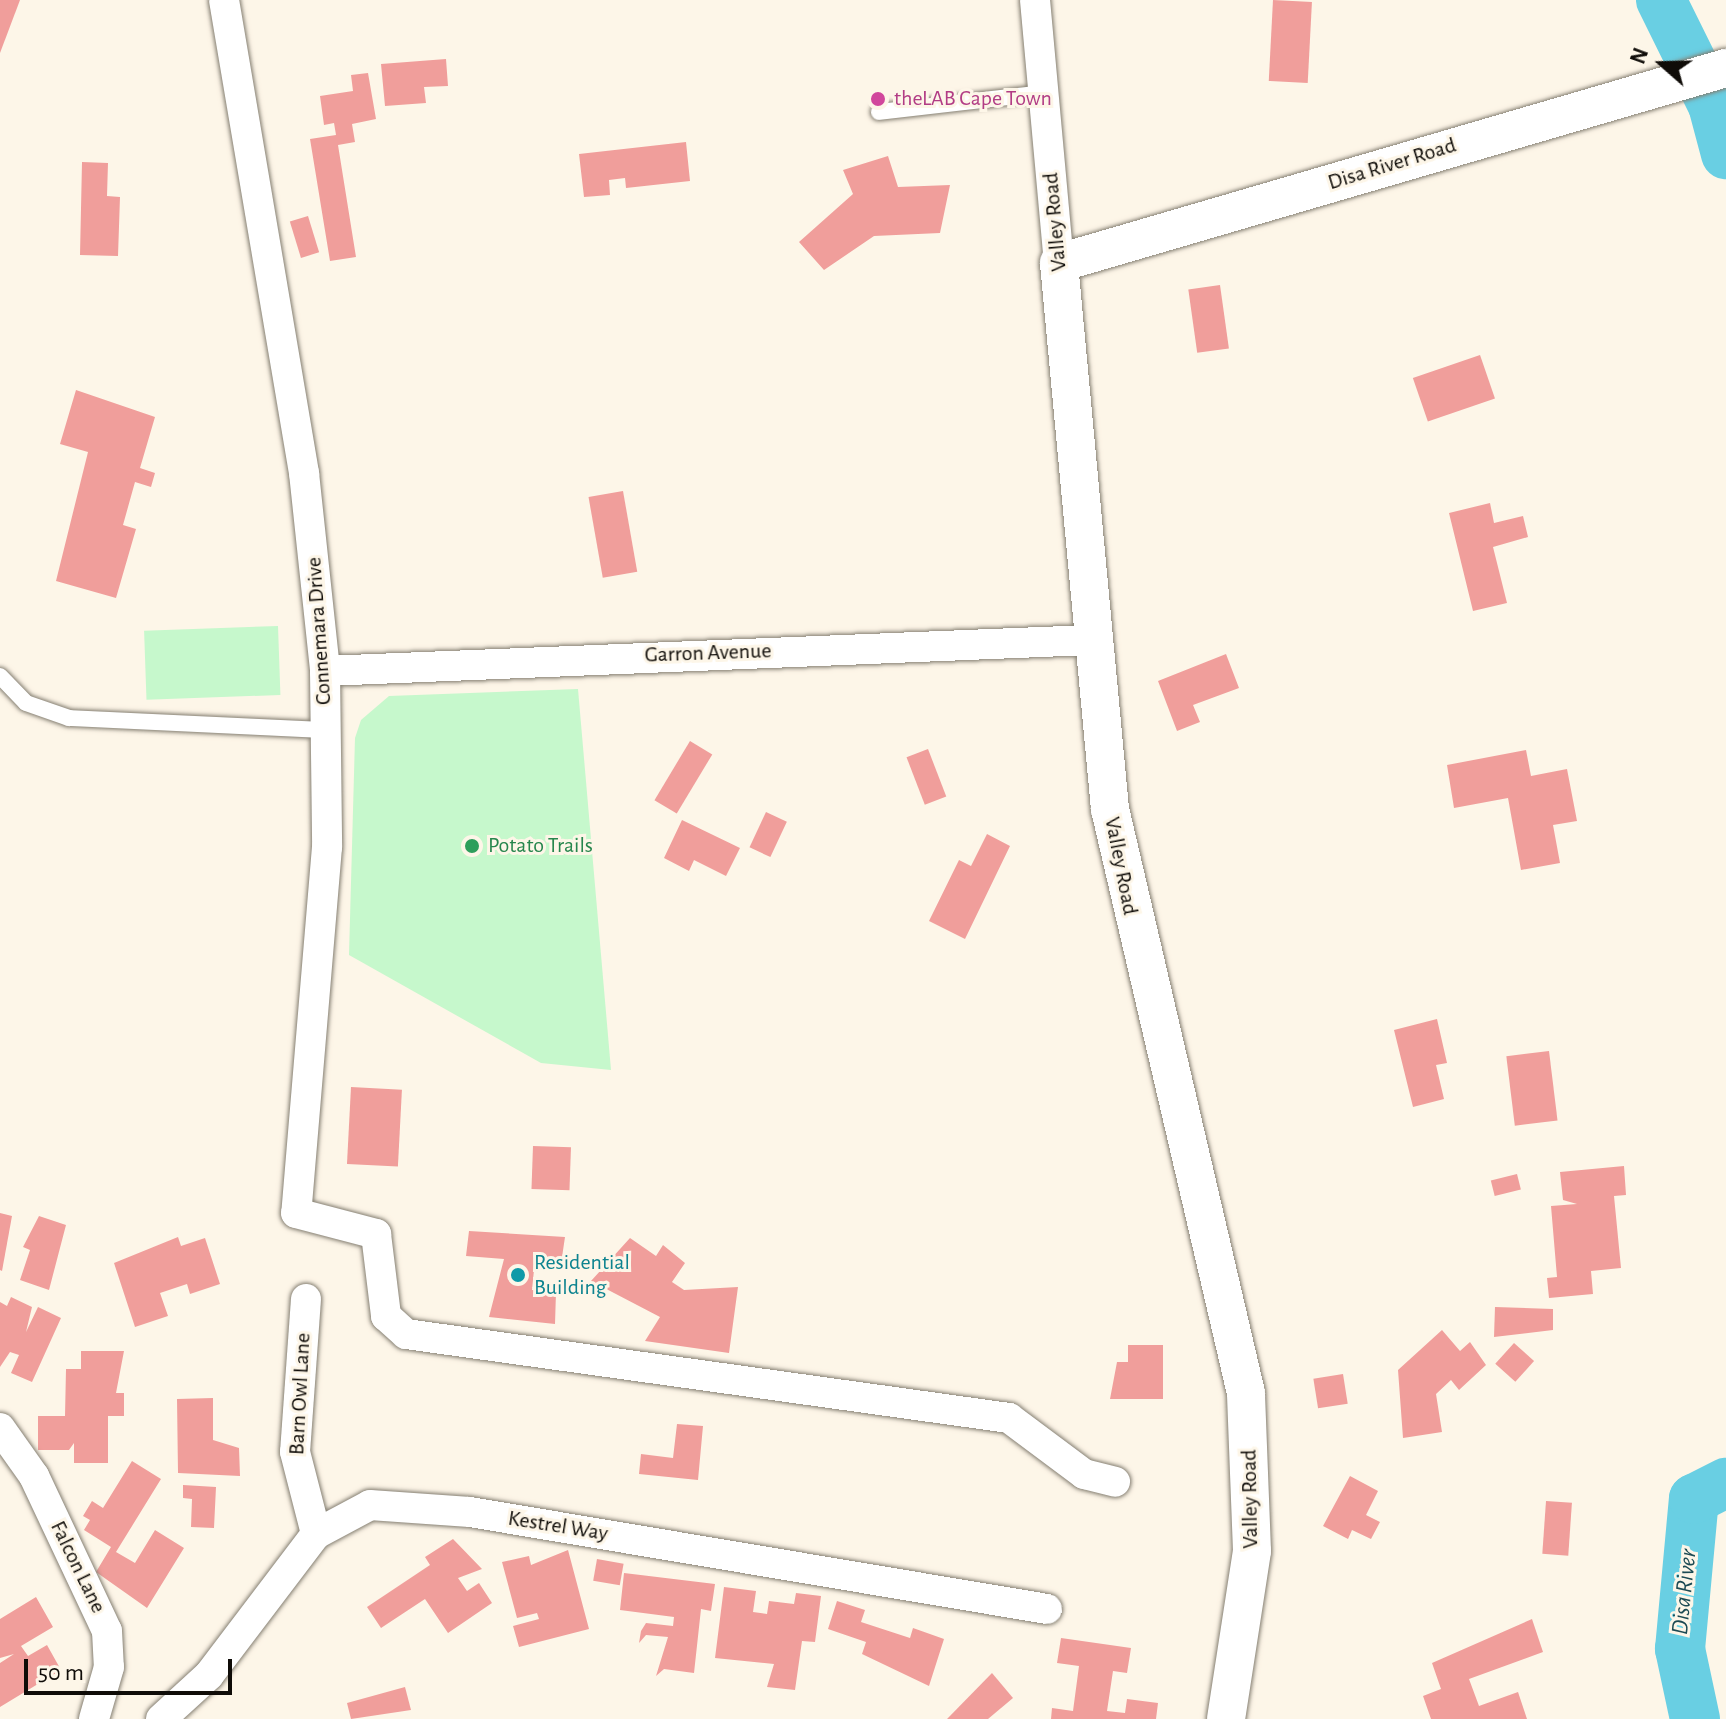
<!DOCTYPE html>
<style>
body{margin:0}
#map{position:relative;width:1726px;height:1719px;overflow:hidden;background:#fdf6e8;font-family:"Alegreya Sans",sans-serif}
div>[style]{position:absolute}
.green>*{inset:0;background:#c6f8cc;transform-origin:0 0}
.river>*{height:50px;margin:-25px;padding:0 25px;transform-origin:25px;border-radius:25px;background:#69cfe3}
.building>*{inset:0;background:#f09e9b;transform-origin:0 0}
.roads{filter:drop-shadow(0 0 2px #857f72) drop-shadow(0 0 2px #857f72)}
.service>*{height:16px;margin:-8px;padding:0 8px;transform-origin:8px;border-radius:8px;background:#fff}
.minor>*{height:30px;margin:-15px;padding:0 15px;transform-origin:15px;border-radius:15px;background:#fff}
.tertiary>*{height:38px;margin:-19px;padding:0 19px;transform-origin:19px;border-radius:19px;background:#fff}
.dots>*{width:22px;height:22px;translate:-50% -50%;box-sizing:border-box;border:4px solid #fdf6e8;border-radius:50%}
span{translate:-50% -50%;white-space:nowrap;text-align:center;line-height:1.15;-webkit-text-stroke:6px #fdf6e8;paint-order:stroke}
.hotel-label{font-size:22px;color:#b23c85}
.left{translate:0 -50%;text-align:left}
.street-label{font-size:22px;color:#0f0c08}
.leisure-label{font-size:22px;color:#27864d}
.culture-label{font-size:22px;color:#0d838f}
.water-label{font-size:24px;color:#1c4a53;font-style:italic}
.north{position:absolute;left:1622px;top:24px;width:80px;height:80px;-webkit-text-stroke:6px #fdf6e8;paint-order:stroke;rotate:290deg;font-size:22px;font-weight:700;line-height:32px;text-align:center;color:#0f0c08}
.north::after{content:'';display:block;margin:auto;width:28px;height:36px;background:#0f0c08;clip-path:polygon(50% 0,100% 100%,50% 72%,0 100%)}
.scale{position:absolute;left:24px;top:1659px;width:208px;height:36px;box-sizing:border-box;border:4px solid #0f0c08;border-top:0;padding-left:10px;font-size:24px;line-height:28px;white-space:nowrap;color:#0f0c08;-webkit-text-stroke:6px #fdf6e8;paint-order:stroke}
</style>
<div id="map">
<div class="green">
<i style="left:278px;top:626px;width:69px;height:134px;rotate:88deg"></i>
<i style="clip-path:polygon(578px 689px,611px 1070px,541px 1063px,349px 955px,355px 738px,361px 720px,389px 696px)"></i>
</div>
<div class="river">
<i style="left:1661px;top:0;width:117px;rotate:63.7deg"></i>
<i style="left:1713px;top:105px;width:51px;rotate:75.1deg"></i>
<i style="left:1695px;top:1719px;width:72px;rotate:-102.1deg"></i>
<i style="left:1680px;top:1649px;width:151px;rotate:-84.7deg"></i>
<i style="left:1694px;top:1499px;width:36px;rotate:-27deg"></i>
</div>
<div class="building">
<i style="clip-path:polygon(0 0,20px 0,0 53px)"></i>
<i style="left:1273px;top:0;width:39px;height:81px;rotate:3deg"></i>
<i style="clip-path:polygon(446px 59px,448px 86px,424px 87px,426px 103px,385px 106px,381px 64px)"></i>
<i style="clip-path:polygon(368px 73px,376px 119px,352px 124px,355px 142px,338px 145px,356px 257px,330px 261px,310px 139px,336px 135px,334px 123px,324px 125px,320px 96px,353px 91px,351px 75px)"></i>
<i style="clip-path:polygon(686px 142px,690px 181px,626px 188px,625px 178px,609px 180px,610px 195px,584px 197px,579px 154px)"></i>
<i style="clip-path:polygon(888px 156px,898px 187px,950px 185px,940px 233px,874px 236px,824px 270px,799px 242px,853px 194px,843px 170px)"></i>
<i style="clip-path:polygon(82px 162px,108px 163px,107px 196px,120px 197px,118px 256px,80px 255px)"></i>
<i style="left:308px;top:216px;width:38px;height:19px;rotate:73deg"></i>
<i style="left:1220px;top:285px;width:64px;height:32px;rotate:82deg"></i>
<i style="left:1480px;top:355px;width:46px;height:71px;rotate:71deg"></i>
<i style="clip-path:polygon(76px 390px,155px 417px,140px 468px,155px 473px,151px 487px,135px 482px,123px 525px,136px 529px,116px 598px,56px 581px,88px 452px,60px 444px)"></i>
<i style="left:623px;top:491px;width:82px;height:35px;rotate:80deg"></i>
<i style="clip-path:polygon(1490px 503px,1494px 523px,1523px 516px,1528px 537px,1493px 547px,1507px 603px,1473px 611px,1449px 513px)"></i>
<i style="clip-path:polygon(1226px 654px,1239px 688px,1193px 705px,1200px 722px,1177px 731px,1158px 681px)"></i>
<i style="left:690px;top:741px;width:26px;height:69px;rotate:31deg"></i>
<i style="left:928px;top:749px;width:51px;height:23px;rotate:69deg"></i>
<i style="clip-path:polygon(1526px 750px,1531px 776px,1567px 769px,1577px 821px,1553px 825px,1560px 863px,1521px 870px,1508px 798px,1454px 808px,1447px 765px)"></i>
<i style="left:766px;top:812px;width:23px;height:39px;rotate:25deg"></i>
<i style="clip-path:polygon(682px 820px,740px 848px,726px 876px,694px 860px,689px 871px,664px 858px)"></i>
<i style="clip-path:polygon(987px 834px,1010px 846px,965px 939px,929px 921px,959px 860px,971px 866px)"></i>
<i style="clip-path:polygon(1437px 1019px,1447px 1063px,1436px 1065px,1444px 1099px,1413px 1107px,1394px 1030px)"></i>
<i style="left:1549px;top:1051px;width:70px;height:43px;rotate:83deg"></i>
<i style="left:351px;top:1087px;width:51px;height:77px;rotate:3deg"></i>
<i style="left:533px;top:1146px;width:38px;height:43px;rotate:2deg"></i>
<i style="clip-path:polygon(1624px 1166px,1626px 1195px,1614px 1196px,1621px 1268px,1591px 1271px,1593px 1294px,1549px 1298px,1547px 1278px,1557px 1277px,1551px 1206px,1577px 1204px,1563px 1200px,1560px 1172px)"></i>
<i style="left:1517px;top:1174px;width:16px;height:27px;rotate:76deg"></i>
<i style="clip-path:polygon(0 1213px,12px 1216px,2px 1271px,0 1270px)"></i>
<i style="clip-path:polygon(39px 1216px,66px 1225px,49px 1290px,20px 1280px,30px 1250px,23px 1247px)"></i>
<i style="clip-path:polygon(469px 1231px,565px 1237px,561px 1264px,535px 1260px,532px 1290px,556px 1292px,555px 1324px,489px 1317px,504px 1259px,466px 1256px)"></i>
<i style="clip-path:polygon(178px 1237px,181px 1246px,205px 1238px,220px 1284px,190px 1294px,187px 1284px,160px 1293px,168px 1316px,135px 1327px,114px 1263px)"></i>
<i style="clip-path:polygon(630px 1238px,656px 1256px,663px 1245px,685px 1263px,672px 1282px,684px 1290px,738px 1287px,729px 1353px,645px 1341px,660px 1317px,591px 1281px)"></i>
<i style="clip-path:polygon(11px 1297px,32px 1307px,26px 1332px,38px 1307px,61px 1318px,32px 1382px,11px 1373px,19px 1355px,10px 1352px,0 1367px,0 1302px,7px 1306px)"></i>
<i style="clip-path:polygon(1495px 1307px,1553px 1309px,1553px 1330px,1494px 1337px)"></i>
<i style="clip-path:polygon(1442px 1330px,1460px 1351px,1470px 1342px,1486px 1365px,1459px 1390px,1451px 1380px,1436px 1394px,1442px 1432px,1403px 1438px,1398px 1370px)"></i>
<i style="left:1514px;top:1343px;width:27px;height:28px;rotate:42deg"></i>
<i style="clip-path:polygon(1128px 1345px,1163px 1345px,1163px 1399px,1110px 1399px,1117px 1362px,1128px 1362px)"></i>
<i style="clip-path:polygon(81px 1351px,124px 1351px,116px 1393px,124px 1393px,124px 1416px,108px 1416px,108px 1463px,74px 1463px,74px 1443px,69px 1450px,38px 1450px,38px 1416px,65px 1416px,66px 1369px,81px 1369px)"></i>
<i style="left:1343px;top:1374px;width:30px;height:30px;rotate:81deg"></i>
<i style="clip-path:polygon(213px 1398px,213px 1440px,239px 1448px,240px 1476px,178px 1473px,177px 1399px)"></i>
<i style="clip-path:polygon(677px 1424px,703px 1426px,698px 1480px,639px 1474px,641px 1454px,673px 1458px)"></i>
<i style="clip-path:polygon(132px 1461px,161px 1479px,116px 1552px,135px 1563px,155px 1530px,184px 1548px,147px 1608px,96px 1572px,111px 1547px,84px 1530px,90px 1520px,83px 1516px,92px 1501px,103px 1508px)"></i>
<i style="clip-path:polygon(1350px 1476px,1378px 1491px,1366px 1515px,1380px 1522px,1371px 1539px,1352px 1530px,1348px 1539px,1323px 1526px)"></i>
<i style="clip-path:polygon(183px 1485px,216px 1487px,214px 1528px,191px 1527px,192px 1499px,183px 1498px)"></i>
<i style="left:1546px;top:1501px;width:26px;height:53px;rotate:4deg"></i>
<i style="clip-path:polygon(453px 1539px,482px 1569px,458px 1578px,467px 1591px,479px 1583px,492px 1603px,448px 1633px,425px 1599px,381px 1628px,367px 1607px,430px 1565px,425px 1557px)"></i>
<i style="clip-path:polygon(568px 1550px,589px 1629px,519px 1647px,513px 1626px,539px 1619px,537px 1613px,517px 1618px,502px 1562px,529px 1556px,531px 1565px)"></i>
<i style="left:597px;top:1559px;width:27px;height:22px;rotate:10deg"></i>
<i style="clip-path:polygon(624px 1573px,715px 1584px,711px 1611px,701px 1609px,694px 1673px,664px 1669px,656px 1676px,668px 1637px,646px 1635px,639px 1643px,641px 1631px,646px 1623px,673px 1626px,674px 1617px,620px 1610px)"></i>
<i style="clip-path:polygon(724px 1587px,756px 1591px,753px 1612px,767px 1614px,769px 1601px,794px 1604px,796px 1593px,821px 1596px,815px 1642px,802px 1641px,795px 1690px,767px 1687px,774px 1664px,715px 1658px)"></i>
<i style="clip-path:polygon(36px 1597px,53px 1627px,21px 1646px,28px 1656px,47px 1645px,61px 1670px,0 1707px,0 1663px,14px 1654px,0 1658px,0 1619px)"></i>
<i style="clip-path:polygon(837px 1601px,865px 1610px,861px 1622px,910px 1638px,913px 1628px,944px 1639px,929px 1686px,862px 1654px,866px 1642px,828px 1629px)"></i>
<i style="clip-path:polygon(1532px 1619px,1543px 1652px,1469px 1679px,1479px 1706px,1518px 1692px,1527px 1719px,1431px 1719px,1423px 1696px,1441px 1689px,1432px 1663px)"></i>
<i style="clip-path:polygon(1061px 1638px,1131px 1648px,1127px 1673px,1113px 1671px,1107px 1711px,1125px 1713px,1127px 1699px,1158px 1703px,1156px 1719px,1051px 1719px,1052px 1708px,1073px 1711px,1079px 1666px,1057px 1663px)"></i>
<i style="clip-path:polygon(992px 1673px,1013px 1698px,988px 1719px,947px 1719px)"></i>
<i style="clip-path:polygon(405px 1687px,411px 1710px,351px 1719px,347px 1703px)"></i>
</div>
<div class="roads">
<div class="service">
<i style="left:879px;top:112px;width:165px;rotate:-6.6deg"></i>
<i style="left:0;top:676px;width:37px;rotate:46deg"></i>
<i style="left:26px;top:703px;width:46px;rotate:19.2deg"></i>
<i style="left:69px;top:718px;width:257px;rotate:2.7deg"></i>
</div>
<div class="minor">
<i style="left:224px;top:0;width:480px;rotate:80.4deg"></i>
<i style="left:304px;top:473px;width:199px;rotate:83.9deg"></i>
<i style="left:325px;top:671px;width:176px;rotate:89.3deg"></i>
<i style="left:327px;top:847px;width:367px;rotate:94.8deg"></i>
<i style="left:296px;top:1213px;width:83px;rotate:14.7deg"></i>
<i style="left:376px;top:1234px;width:83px;rotate:83deg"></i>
<i style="left:386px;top:1316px;width:27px;rotate:42deg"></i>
<i style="left:406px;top:1334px;width:609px;rotate:7.93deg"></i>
<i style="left:1009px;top:1418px;width:94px;rotate:36.7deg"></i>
<i style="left:1084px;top:1474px;width:32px;rotate:14deg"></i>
<i style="left:1035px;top:0;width:264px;rotate:84.8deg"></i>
<i style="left:325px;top:671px;width:767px;rotate:-2.32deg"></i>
<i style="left:306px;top:1299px;width:153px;rotate:94.1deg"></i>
<i style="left:295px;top:1452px;width:85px;rotate:75.6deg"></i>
<i style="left:0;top:1428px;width:59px;rotate:54.7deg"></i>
<i style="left:34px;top:1476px;width:171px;rotate:64.8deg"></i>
<i style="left:107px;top:1631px;width:36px;rotate:87deg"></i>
<i style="left:109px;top:1667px;width:54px;rotate:106.1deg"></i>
<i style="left:161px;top:1719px;width:65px;rotate:-42.5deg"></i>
<i style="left:209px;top:1675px;width:177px;rotate:-52.8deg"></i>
<i style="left:316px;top:1534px;width:61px;rotate:-28.2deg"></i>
<i style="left:370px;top:1505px;width:100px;rotate:4deg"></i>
<i style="left:470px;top:1512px;width:585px;rotate:9.54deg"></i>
</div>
<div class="tertiary">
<i style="left:1226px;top:1719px;width:170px;rotate:-81.2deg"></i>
<i style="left:1252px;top:1551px;width:158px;rotate:-92.2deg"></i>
<i style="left:1246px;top:1393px;width:600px;rotate:-103.11deg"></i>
<i style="left:1110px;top:809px;width:548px;rotate:-95.34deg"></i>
<i style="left:1059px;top:263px;width:695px;rotate:-16.3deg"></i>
</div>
</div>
<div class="dots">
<i style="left:878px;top:99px;background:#d1479c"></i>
<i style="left:472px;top:846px;background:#2e9e5b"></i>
<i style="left:518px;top:1275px;background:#0f9aa8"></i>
</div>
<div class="hotel-label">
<span class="left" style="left:894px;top:99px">theLAB Cape Town</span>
</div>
<div class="street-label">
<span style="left:1392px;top:164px;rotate:-17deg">Disa River Road</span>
<span style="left:1055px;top:222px;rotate:-95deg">Valley Road</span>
<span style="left:319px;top:631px;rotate:-94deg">Connemara Drive</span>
<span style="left:708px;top:653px;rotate:-2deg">Garron Avenue</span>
<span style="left:1121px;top:866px;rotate:79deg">Valley Road</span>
<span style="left:300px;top:1394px;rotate:-87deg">Barn Owl Lane</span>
<span style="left:1250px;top:1499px;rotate:-91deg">Valley Road</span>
<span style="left:558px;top:1526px;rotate:9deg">Kestrel Way</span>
<span style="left:78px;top:1567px;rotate:64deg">Falcon Lane</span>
</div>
<div class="leisure-label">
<span class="left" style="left:488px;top:846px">Potato Trails</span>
</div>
<div class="culture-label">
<span class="left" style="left:534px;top:1275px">Residential<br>Building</span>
</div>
<div class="water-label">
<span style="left:1685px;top:1592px;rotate:-84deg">Disa River</span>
</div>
<div class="north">N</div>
<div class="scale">50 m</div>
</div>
